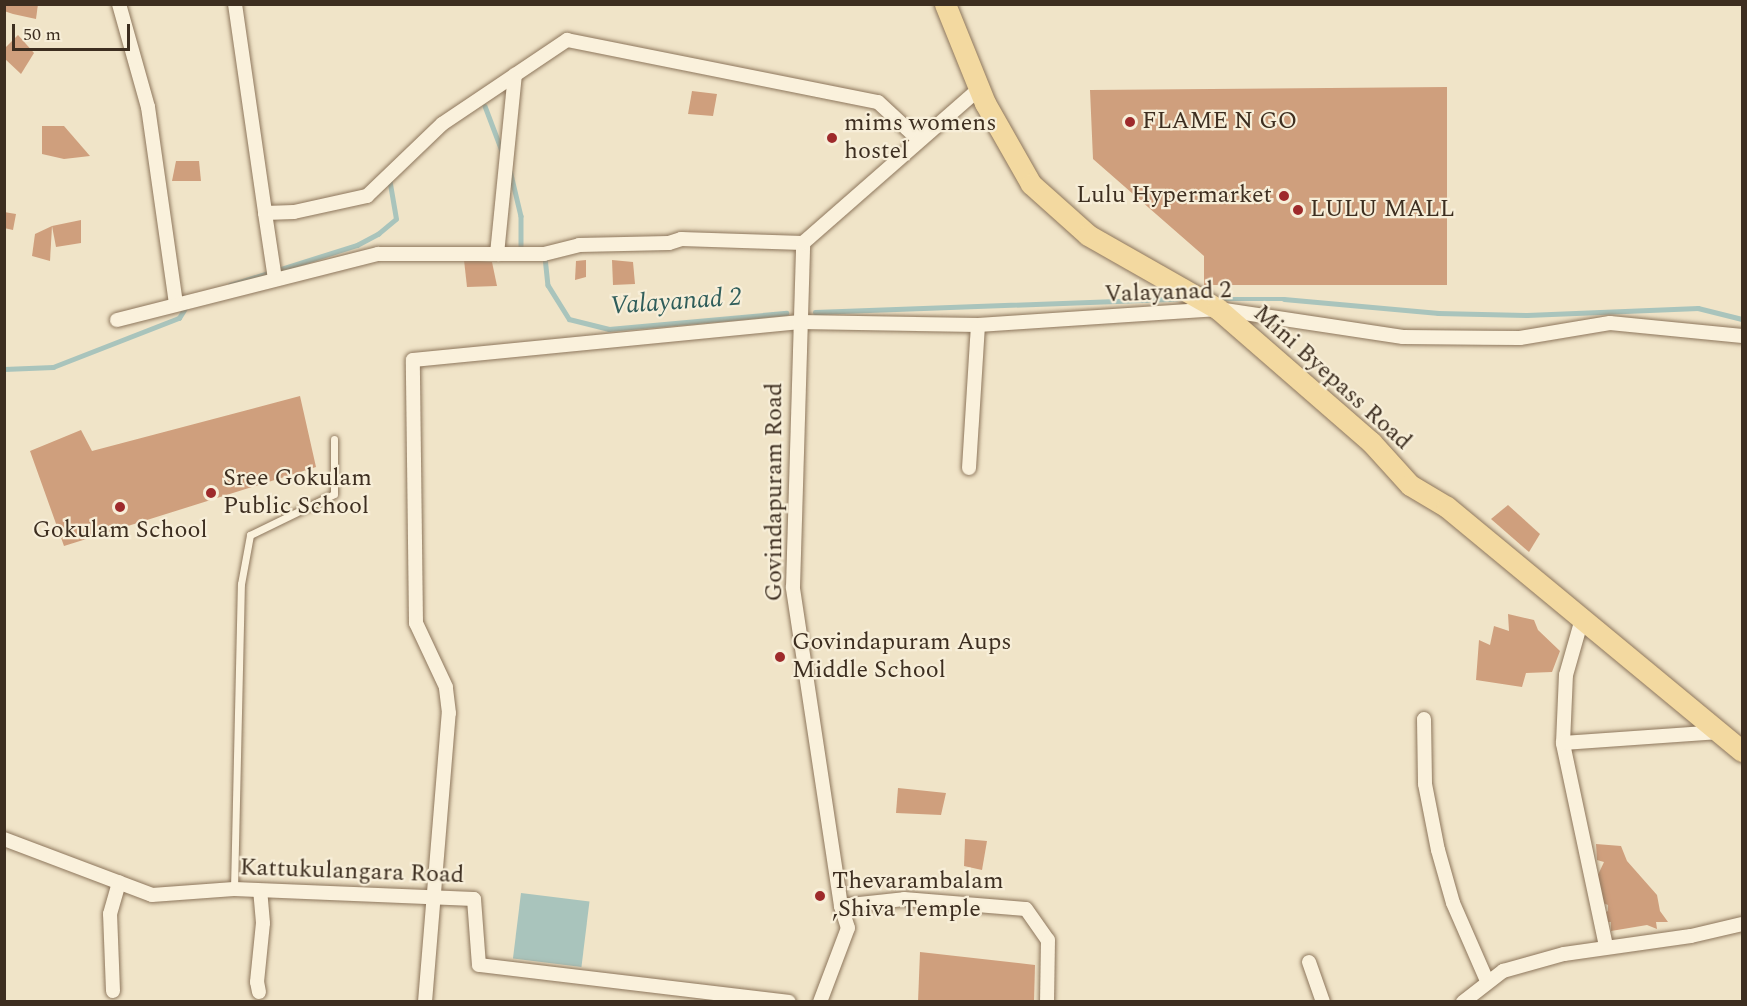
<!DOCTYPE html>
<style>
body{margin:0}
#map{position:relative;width:1747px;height:1006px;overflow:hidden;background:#f0e4c8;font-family:Spectral,serif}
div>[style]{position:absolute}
.water>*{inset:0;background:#a9c4bc;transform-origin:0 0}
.stream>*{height:4.5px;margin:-2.25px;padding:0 2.25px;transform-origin:2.25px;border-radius:2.25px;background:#a9c4bc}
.building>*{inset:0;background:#cf9f7d}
.roads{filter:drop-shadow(0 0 2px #8d765c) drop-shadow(0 0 2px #8d765c)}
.lane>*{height:7px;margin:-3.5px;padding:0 3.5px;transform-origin:3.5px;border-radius:3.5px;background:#faf1dc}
.street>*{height:14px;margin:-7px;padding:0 7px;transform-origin:7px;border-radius:7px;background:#faf1dc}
.primary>*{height:21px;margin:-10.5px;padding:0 10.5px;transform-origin:10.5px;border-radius:10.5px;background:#f3d9a0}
.dots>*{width:16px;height:16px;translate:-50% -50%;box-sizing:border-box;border:3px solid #f7eed8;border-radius:50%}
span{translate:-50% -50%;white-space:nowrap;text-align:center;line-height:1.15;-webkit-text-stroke:4.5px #f7eed8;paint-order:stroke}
.poi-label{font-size:24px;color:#3d2e20}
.left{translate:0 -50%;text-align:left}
.right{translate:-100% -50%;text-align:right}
.street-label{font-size:24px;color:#3d2e20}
.water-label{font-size:26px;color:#2f5d5a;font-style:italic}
.frame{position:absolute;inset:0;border:6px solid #3d2e20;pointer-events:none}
.scale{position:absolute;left:12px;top:24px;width:118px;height:27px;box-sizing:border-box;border:3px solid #3d2e20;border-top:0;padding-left:8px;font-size:18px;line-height:21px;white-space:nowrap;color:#3d2e20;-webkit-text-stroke:4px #f7eed8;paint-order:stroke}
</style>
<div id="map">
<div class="water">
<i style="left:521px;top:893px;width:69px;height:66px;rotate:7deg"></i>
</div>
<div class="stream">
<i style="left:485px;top:106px;width:48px;rotate:69.3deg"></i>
<i style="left:510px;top:170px;width:47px;rotate:76.6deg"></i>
<i style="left:521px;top:216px;width:37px;rotate:90deg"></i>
<i style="left:545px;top:257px;width:28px;rotate:84deg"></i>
<i style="left:548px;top:285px;width:40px;rotate:58deg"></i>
<i style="left:569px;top:319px;width:41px;rotate:14deg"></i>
<i style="left:609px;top:329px;width:178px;rotate:-5.2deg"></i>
<i style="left:230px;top:285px;width:133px;rotate:-17.5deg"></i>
<i style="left:357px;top:245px;width:24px;rotate:-28deg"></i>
<i style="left:378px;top:234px;width:23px;rotate:-40deg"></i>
<i style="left:396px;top:219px;width:42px;rotate:-99.7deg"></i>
<i style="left:1224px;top:299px;width:60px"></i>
<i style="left:1284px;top:299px;width:155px;rotate:5.2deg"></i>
<i style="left:1438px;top:313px;width:89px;rotate:1.3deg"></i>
<i style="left:1527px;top:315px;width:171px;rotate:-2.3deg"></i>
<i style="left:1698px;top:308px;width:45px;rotate:14deg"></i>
<i style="left:815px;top:312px;width:362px;rotate:-2.1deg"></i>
<i style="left:4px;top:369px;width:49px;rotate:-2.3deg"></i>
<i style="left:53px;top:367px;width:135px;rotate:-21.3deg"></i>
<i style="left:179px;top:318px;width:13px;rotate:-58deg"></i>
</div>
<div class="building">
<i style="clip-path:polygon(4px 4px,38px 4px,36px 19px,13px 14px,4px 11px)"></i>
<i style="clip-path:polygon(18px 35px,34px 53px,21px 74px,4px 58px,4px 49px)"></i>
<i style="clip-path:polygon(1447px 87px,1447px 285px,1204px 285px,1204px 256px,1093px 159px,1090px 90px)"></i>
<i style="clip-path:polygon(692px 91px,717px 94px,713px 116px,688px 114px)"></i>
<i style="clip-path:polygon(42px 126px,64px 126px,90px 156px,64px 159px,42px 154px)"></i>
<i style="clip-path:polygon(176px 161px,199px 161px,201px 181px,172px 181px)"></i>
<i style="clip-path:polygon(4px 212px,16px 214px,13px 230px,4px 228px)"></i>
<i style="clip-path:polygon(81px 220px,81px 243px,56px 247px,52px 226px)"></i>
<i style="clip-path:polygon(52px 226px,50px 261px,32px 256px,35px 234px)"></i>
<i style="clip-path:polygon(464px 260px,492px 262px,497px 286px,467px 287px)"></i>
<i style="clip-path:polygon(586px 260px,586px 277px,575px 280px,576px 261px)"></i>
<i style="clip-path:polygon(612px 260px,633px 262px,635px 284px,613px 285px)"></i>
<i style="clip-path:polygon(300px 396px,316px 467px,64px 546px,30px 451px,81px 430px,92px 451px)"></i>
<i style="clip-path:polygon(1508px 505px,1540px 534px,1529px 552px,1491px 519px)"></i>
<i style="clip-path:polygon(1508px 614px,1534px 620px,1538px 630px,1560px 651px,1552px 672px,1526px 673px,1522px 687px,1476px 680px,1479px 640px,1490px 645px,1494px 626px,1509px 631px)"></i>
<i style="clip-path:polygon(898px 788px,946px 793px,941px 815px,896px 813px)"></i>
<i style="clip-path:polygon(965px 839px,987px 841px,982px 870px,964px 866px)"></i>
<i style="clip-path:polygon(1596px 844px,1621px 846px,1627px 861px,1657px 895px,1660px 911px,1668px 922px,1656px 922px,1657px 929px,1647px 925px,1611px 931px,1611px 922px,1604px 922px,1602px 914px,1608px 911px,1608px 905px,1603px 903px,1597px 877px,1604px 862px,1597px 860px)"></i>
<i style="clip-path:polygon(920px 952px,1035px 965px,1034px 1002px,918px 1002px)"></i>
</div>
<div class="roads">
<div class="lane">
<i style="left:234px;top:889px;width:305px;rotate:-88.7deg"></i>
<i style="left:241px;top:584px;width:50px;rotate:-79.6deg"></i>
<i style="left:250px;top:535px;width:93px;rotate:-26deg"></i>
<i style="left:334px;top:494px;width:55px;rotate:-90deg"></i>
</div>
<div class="street">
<i style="left:119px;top:4px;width:107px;rotate:74.3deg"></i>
<i style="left:148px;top:107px;width:198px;rotate:81.9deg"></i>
<i style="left:235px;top:4px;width:211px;rotate:81.8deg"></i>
<i style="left:265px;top:213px;width:29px;rotate:-2deg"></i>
<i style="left:294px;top:212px;width:75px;rotate:-12.4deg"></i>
<i style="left:367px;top:196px;width:104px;rotate:-43.8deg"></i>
<i style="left:442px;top:124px;width:151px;rotate:-33.9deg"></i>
<i style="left:567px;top:40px;width:317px;rotate:11.3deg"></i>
<i style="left:878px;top:102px;width:54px;rotate:42.8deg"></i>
<i style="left:265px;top:213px;width:67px;rotate:81.4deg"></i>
<i style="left:497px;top:254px;width:180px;rotate:-84.3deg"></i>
<i style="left:117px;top:320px;width:269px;rotate:-14.2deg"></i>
<i style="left:378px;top:254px;width:166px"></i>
<i style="left:544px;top:254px;width:36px;rotate:-14deg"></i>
<i style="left:579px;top:245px;width:90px;rotate:-1.3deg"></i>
<i style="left:669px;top:243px;width:13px;rotate:-18deg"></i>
<i style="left:681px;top:239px;width:122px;rotate:1.9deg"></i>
<i style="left:969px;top:468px;width:143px;rotate:-86.4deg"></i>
<i style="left:1424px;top:719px;width:65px;rotate:89.1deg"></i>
<i style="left:1425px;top:784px;width:67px;rotate:78.9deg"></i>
<i style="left:1438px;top:850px;width:55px;rotate:74.2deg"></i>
<i style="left:1453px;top:903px;width:85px;rotate:66.4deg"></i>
<i style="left:1563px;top:743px;width:68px;rotate:-87.5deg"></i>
<i style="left:1566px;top:675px;width:58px;rotate:-74.1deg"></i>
<i style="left:4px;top:839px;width:158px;rotate:20.7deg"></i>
<i style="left:152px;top:895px;width:82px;rotate:-4.2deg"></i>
<i style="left:234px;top:889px;width:240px;rotate:2.4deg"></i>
<i style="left:474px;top:899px;width:66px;rotate:85.7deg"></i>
<i style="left:479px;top:965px;width:312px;rotate:6.8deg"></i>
<i style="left:841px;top:906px;width:63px;rotate:-6.3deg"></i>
<i style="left:904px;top:899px;width:122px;rotate:4.7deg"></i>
<i style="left:1026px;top:909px;width:38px;rotate:55deg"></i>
<i style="left:1048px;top:940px;width:62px;rotate:90.9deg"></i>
<i style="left:1606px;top:946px;width:208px;rotate:-102deg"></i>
<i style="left:1563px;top:743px;width:157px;rotate:-4deg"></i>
<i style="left:1309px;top:962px;width:42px;rotate:70.7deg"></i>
<i style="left:113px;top:991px;width:77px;rotate:-92.2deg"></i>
<i style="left:110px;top:914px;width:33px;rotate:-74deg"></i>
<i style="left:259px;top:992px;width:10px;rotate:-101deg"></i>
<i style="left:257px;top:982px;width:59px;rotate:-84.2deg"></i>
<i style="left:263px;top:923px;width:32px;rotate:-95deg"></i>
<i style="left:425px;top:1002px;width:290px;rotate:-85.3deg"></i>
<i style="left:449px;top:713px;width:26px;rotate:-97deg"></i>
<i style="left:446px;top:687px;width:71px;rotate:-115.1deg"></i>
<i style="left:416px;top:623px;width:263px;rotate:-90.7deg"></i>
<i style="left:413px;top:360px;width:389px;rotate:-5.6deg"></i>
<i style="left:800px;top:322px;width:178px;rotate:1deg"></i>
<i style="left:978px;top:325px;width:241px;rotate:-3.8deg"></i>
<i style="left:1218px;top:309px;width:187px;rotate:8.6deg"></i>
<i style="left:1403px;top:337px;width:117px;rotate:0.5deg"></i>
<i style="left:1520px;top:338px;width:91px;rotate:-9.5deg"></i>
<i style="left:1610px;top:323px;width:133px;rotate:5.6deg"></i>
<i style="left:820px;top:1002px;width:79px;rotate:-69.3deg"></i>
<i style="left:848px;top:928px;width:23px;rotate:-108deg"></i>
<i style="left:841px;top:906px;width:323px;rotate:-98.6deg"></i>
<i style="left:793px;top:587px;width:344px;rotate:-88.3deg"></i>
<i style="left:803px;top:243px;width:234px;rotate:-41.2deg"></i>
<i style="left:1463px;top:1002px;width:51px;rotate:-37.8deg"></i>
<i style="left:1503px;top:971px;width:63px;rotate:-15.6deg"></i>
<i style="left:1564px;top:954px;width:128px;rotate:-8.1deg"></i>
<i style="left:1691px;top:936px;width:52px;rotate:-13.2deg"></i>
</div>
<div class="primary">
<i style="left:945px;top:4px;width:107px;rotate:68deg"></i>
<i style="left:985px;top:103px;width:93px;rotate:60.4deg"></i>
<i style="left:1031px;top:184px;width:76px;rotate:41.8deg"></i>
<i style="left:1088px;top:235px;width:150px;rotate:29.6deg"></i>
<i style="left:1218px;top:309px;width:203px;rotate:41deg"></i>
<i style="left:1371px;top:442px;width:58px;rotate:47.8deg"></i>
<i style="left:1410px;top:485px;width:43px;rotate:30.7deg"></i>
<i style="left:1447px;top:507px;width:383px;rotate:39.6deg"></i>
</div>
</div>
<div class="dots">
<i style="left:1130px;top:122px;background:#9e2a2b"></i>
<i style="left:832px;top:138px;background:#9e2a2b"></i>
<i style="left:1284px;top:196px;background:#9e2a2b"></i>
<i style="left:1298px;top:210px;background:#9e2a2b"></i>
<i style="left:211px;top:493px;background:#9e2a2b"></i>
<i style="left:120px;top:507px;background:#9e2a2b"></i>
<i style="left:780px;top:657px;background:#9e2a2b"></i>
<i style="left:820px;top:896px;background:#9e2a2b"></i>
</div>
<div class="poi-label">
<span class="left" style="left:1142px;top:122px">FLAME N GO</span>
<span class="left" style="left:844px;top:138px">mims womens<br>hostel</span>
<span class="right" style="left:1272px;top:196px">Lulu Hypermarket</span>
<span class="left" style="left:1310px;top:210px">LULU MALL</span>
<span class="left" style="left:223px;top:493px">Sree Gokulam<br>Public School</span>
<span style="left:120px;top:531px">Gokulam School</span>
<span class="left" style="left:792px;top:657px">Govindapuram Aups<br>Middle School</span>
<span class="left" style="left:832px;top:896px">Thevarambalam<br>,Shiva Temple</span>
</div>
<div class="street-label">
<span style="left:1168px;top:293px;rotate:-2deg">Valayanad 2</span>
<span style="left:1332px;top:378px;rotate:42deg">Mini Byepass Road</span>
<span style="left:775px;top:492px;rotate:-90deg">Govindapuram Road</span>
<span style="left:352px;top:872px;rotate:2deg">Kattukulangara Road</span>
</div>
<div class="water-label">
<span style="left:676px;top:302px;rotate:-4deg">Valayanad 2</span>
</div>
<div class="frame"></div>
<div class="scale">50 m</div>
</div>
